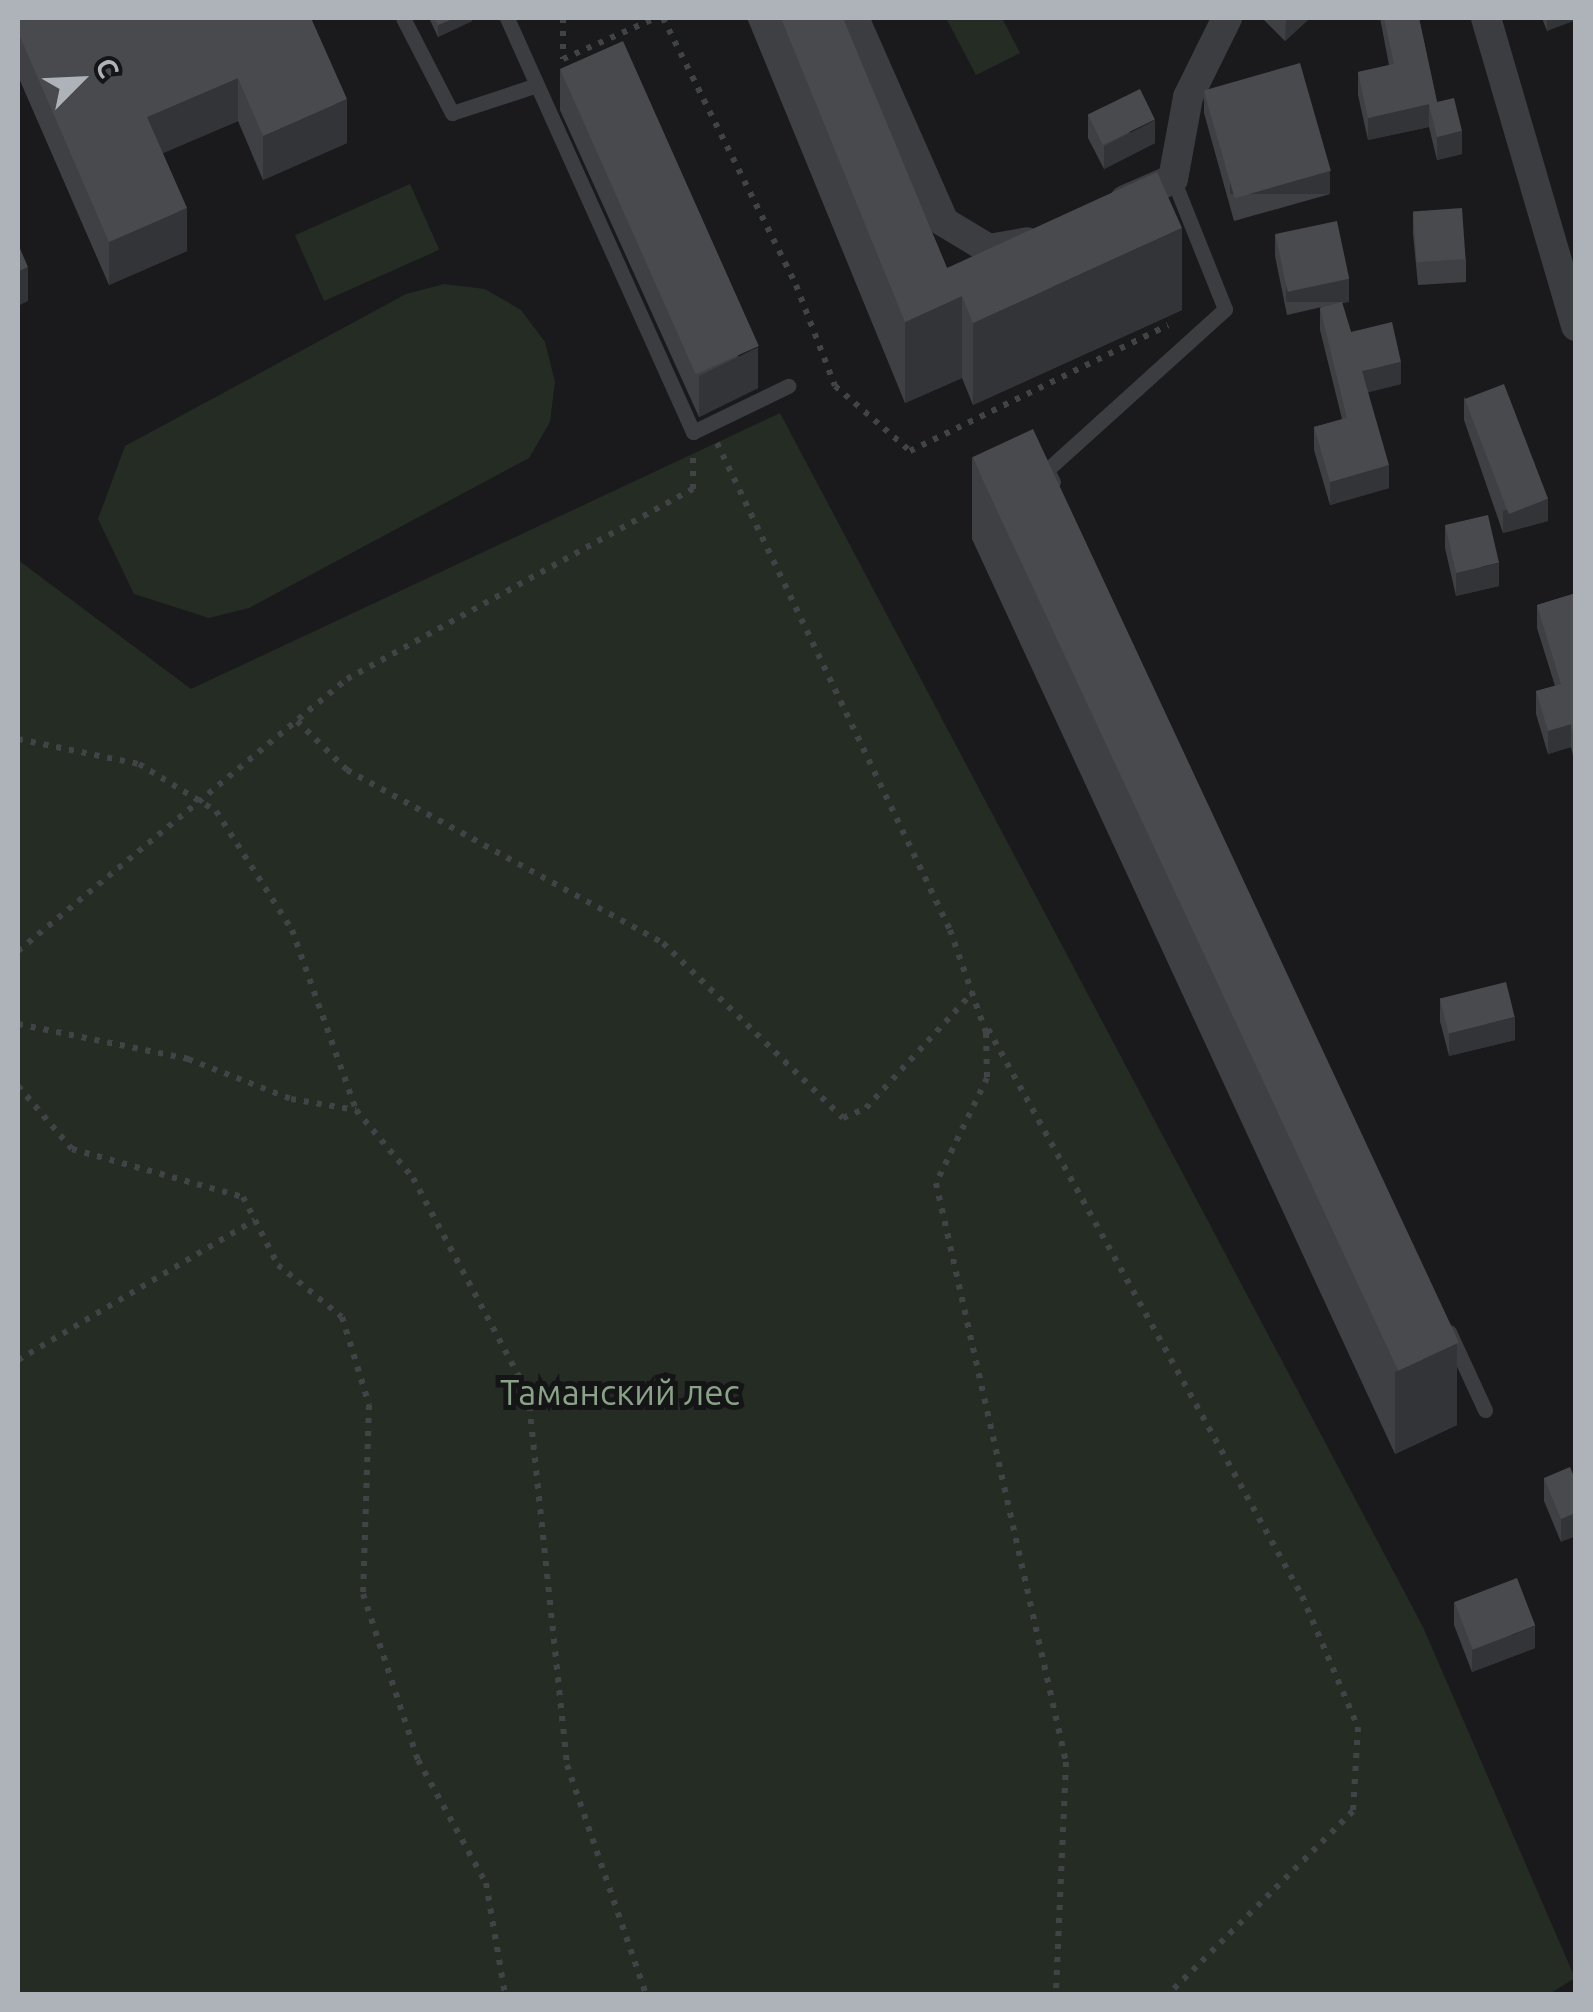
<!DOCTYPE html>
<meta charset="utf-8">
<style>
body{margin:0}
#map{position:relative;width:1593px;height:2012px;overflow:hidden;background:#1a1a1c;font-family:Ubuntu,sans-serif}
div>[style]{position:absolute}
.green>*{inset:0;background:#242c24;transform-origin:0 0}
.path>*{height:6px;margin-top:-3px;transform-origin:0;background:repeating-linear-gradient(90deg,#414447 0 5px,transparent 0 13px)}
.lane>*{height:15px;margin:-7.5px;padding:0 7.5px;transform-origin:7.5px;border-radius:7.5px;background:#3b3d41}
.street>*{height:30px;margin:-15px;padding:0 15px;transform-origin:15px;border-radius:15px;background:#3b3d41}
.wall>*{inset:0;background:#3f4043}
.shaded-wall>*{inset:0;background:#333437;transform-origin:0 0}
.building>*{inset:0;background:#494a4e;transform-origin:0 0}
span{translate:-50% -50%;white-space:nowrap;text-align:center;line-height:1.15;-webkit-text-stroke:10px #151517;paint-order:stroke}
.park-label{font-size:35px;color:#89a387}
.frame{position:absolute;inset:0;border:20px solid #aeb3ba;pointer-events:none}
.north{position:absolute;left:30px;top:30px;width:100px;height:100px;-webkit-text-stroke:8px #151517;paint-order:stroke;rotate:66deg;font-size:28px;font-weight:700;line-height:40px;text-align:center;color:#aeb3ba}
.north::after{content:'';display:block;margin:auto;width:35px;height:45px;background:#aeb3ba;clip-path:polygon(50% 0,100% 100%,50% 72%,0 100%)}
</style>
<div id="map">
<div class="green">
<i style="clip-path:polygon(946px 18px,1002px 18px,1020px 53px,976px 75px)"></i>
<i style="left:410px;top:184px;width:72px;height:126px;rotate:66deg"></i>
<i style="clip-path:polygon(444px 284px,485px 289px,521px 310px,545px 342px,555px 382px,550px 422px,529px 458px,249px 608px,209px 618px,134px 594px,98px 519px,125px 446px,406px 294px)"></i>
<i style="clip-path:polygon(780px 413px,1423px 1627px,1575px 1978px,1549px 1994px,18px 1994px,18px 560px,191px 689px)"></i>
</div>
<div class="path">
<i style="left:563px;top:18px;width:41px;rotate:90deg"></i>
<i style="left:563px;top:59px;width:102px;rotate:-23.8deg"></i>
<i style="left:663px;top:18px;width:298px;rotate:63.5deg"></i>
<i style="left:796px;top:285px;width:108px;rotate:68.9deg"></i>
<i style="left:835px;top:386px;width:99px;rotate:40.9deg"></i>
<i style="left:910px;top:451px;width:287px;rotate:-26deg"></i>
<i style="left:717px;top:443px;width:540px;rotate:64.43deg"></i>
<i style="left:950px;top:930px;width:109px;rotate:70.7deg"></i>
<i style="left:986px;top:1033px;width:45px;rotate:88.7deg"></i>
<i style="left:987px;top:1078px;width:117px;rotate:115.9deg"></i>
<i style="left:936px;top:1183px;width:593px;rotate:77.35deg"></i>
<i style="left:1066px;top:1762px;width:232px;rotate:92.5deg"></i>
<i style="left:297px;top:721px;width:70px;rotate:44.4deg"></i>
<i style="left:347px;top:770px;width:360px;rotate:28.7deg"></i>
<i style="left:663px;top:943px;width:251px;rotate:44.2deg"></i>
<i style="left:843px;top:1118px;width:25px;rotate:-23deg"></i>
<i style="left:866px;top:1108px;width:158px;rotate:-47.3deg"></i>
<i style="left:18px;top:739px;width:124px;rotate:11.7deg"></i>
<i style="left:139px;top:764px;width:90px;rotate:31.4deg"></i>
<i style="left:216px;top:811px;width:141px;rotate:57.4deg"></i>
<i style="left:292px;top:930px;width:191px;rotate:70.4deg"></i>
<i style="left:18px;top:951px;width:427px;rotate:-39.6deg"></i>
<i style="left:347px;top:679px;width:395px;rotate:-28.8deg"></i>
<i style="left:693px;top:489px;width:36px;rotate:-90deg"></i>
<i style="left:18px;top:1024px;width:174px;rotate:11.6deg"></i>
<i style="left:188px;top:1059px;width:110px;rotate:21.2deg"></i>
<i style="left:291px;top:1099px;width:66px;rotate:9.6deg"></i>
<i style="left:356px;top:1110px;width:89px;rotate:50deg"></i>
<i style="left:413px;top:1178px;width:244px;rotate:61.9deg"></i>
<i style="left:528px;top:1393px;width:374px;rotate:84deg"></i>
<i style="left:567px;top:1765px;width:242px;rotate:71deg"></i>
<i style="left:988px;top:1029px;width:648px;rotate:61.02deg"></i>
<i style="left:1302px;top:1596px;width:142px;rotate:66.9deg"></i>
<i style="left:1358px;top:1727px;width:84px;rotate:93.4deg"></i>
<i style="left:1353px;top:1811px;width:260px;rotate:135.2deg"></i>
<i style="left:18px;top:1086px;width:83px;rotate:49.4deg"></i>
<i style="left:72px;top:1149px;width:178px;rotate:15.7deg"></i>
<i style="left:243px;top:1197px;width:76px;rotate:62.8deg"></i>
<i style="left:278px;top:1265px;width:82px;rotate:39.1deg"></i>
<i style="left:342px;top:1317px;width:92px;rotate:72.9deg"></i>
<i style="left:369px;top:1405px;width:189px;rotate:91.8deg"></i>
<i style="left:363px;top:1594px;width:175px;rotate:71.7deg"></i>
<i style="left:418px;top:1760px;width:141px;rotate:61.1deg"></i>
<i style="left:486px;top:1883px;width:113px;rotate:80.3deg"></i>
<i style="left:18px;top:1360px;width:275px;rotate:-30.6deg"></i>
</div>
<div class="lane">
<i style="left:403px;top:18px;width:107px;rotate:62.7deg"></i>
<i style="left:452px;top:113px;width:89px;rotate:-18.2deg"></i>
<i style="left:507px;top:18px;width:454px;rotate:65.8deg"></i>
<i style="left:693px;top:432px;width:106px;rotate:-25.8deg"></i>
<i style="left:1053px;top:482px;width:13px;rotate:-117deg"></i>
<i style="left:1047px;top:470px;width:240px;rotate:-42.1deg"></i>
<i style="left:1225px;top:309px;width:140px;rotate:-111.8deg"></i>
<i style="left:1449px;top:1332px;width:86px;rotate:65.2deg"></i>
</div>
<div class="street">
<i style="left:854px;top:18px;width:223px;rotate:66.2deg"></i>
<i style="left:944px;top:222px;width:52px;rotate:31deg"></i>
<i style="left:989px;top:249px;width:39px;rotate:-10deg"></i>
<i style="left:1486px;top:18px;width:321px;rotate:73.7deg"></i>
<i style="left:1125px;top:200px;width:52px;rotate:-23.6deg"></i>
<i style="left:1173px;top:179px;width:83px;rotate:-79.6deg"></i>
<i style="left:1188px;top:97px;width:88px;rotate:-63.7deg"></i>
</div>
<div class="wall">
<i style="clip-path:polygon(18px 18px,311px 18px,347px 143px,263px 180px,238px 121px,163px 153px,187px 251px,109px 285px,18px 76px)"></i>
<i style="clip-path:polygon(429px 18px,472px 18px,472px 21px,438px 37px)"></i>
<i style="clip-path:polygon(747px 18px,843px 18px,947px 268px,1182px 310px,973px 405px,962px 378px,905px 403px)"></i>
<i style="clip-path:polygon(1262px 18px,1310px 18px,1285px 41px)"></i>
<i style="clip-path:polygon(1380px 18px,1419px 18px,1437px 102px,1462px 154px,1437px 160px,1429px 127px,1368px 140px,1358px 95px,1358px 72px,1389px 65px)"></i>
<i style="clip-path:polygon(1542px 18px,1576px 18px,1547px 31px)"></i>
<i style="clip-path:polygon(560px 69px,758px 388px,699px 417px,560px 110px)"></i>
<i style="clip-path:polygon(1204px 90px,1330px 194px,1234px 221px,1204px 113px)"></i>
<i style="clip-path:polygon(1088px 115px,1155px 143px,1104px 169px,1088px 138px)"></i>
<i style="clip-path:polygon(1413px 212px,1466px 259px,1466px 282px,1418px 285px,1413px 234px)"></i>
<i style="clip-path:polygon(1275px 234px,1349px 302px,1342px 303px,1351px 332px,1401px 384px,1368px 392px,1389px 488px,1330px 505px,1314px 450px,1314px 427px,1342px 419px,1320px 330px,1320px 308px,1322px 307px,1287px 315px,1275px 256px)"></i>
<i style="clip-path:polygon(1464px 397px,1548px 521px,1503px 533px,1464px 420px)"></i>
<i style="clip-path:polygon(972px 457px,1457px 1425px,1395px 1454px,972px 539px)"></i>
<i style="clip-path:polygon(1445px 525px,1499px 586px,1456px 596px,1445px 548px)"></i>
<i style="clip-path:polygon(1576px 593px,1576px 769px,1571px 747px,1548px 754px,1536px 714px,1536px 691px,1555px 686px,1537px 628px,1537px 605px)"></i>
<i style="clip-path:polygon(1440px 998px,1515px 1040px,1449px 1056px,1440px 1021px)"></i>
<i style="clip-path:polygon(1544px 1478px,1576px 1481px,1561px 1542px,1544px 1501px)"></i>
<i style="clip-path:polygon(1454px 1602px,1535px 1648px,1472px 1672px,1454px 1625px)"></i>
</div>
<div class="shaded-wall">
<i style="clip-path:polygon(455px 18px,472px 18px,472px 21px,438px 37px,438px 25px)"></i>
<i style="clip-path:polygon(1286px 18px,1310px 18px,1285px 41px)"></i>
<i style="clip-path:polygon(1547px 18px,1576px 18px,1576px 20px,1547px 31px)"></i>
<i style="clip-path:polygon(238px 78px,238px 121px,147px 160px,147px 117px)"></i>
<i style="clip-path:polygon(347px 99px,347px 143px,263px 180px,263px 136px)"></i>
<i style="clip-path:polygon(1429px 104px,1429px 127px,1368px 140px,1368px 118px)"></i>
<i style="clip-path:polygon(1155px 120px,1155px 143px,1104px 169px,1104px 146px)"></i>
<i style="clip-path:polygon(1462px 131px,1462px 154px,1437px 160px,1437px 137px)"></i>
<i style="left:1330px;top:171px;width:23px;height:100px;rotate:90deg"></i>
<i style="clip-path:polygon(187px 208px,187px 251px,109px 285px,109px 242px)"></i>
<i style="clip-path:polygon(1182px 228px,1182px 310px,973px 405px,973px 323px)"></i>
<i style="clip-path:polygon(28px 267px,28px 301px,18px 306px,18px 272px)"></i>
<i style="left:1349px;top:279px;width:23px;height:63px;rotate:90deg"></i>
<i style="clip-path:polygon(962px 296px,962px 378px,905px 403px,905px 322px)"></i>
<i style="clip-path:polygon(758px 347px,758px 388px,699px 417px,699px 376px)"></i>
<i style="clip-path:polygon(1401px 362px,1401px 384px,1362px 394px,1362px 371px)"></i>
<i style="clip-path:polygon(1389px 465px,1389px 488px,1330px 505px,1330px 482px)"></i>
<i style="clip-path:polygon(1548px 499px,1548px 521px,1503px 533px,1503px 511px)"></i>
<i style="clip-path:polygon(1499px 563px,1499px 586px,1456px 596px,1456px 573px)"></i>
<i style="clip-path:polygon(1571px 724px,1571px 747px,1548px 754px,1548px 731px)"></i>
<i style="clip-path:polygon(1515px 1017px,1515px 1040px,1449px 1056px,1449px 1033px)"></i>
<i style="clip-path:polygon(1457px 1343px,1457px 1425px,1395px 1454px,1395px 1372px)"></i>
<i style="clip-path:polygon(1576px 1513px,1576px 1536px,1561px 1542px,1561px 1519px)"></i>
<i style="clip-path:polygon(1535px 1626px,1535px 1648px,1472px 1672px,1472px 1650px)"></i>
</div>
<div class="building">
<i style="clip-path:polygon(18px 18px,311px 18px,347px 99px,263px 136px,238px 78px,147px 117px,187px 208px,109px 242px,18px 32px)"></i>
<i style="clip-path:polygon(434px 18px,455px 18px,438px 25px)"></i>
<i style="clip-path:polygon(781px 18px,843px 18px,947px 268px,1157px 172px,1182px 228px,973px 323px,962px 296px,905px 322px)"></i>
<i style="clip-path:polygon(1384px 18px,1419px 18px,1437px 102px,1454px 98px,1462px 131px,1437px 137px,1429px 104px,1368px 118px,1358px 72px,1394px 64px)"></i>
<i style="left:623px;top:41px;width:334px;height:69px;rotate:66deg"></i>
<i style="left:1300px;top:63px;width:112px;height:100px;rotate:74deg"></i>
<i style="left:1140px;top:89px;width:34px;height:58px;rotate:64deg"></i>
<i style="left:1462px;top:208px;width:51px;height:49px;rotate:86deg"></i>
<i style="left:1337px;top:221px;width:59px;height:63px;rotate:78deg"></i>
<i style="clip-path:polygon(18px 244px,28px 267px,18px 272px)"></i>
<i style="clip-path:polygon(1342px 302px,1351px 332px,1392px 322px,1401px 362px,1362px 371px,1389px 465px,1330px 482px,1314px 427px,1347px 418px,1320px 308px)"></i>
<i style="left:1504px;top:384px;width:123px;height:42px;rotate:69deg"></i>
<i style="left:1033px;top:429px;width:1008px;height:67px;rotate:65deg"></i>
<i style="left:1488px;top:515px;width:49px;height:44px;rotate:77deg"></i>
<i style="clip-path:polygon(1576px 593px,1576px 747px,1571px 724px,1548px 731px,1536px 691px,1561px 684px,1537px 605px)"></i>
<i style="left:1506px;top:982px;width:36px;height:68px;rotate:76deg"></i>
<i style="clip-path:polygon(1570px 1467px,1576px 1481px,1576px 1513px,1561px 1519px,1544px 1478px)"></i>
<i style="left:1517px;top:1578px;width:51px;height:67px;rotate:69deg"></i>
</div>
<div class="park-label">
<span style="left:620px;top:1392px">Таманский лес</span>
</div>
<div class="frame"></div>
<div class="north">С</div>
</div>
